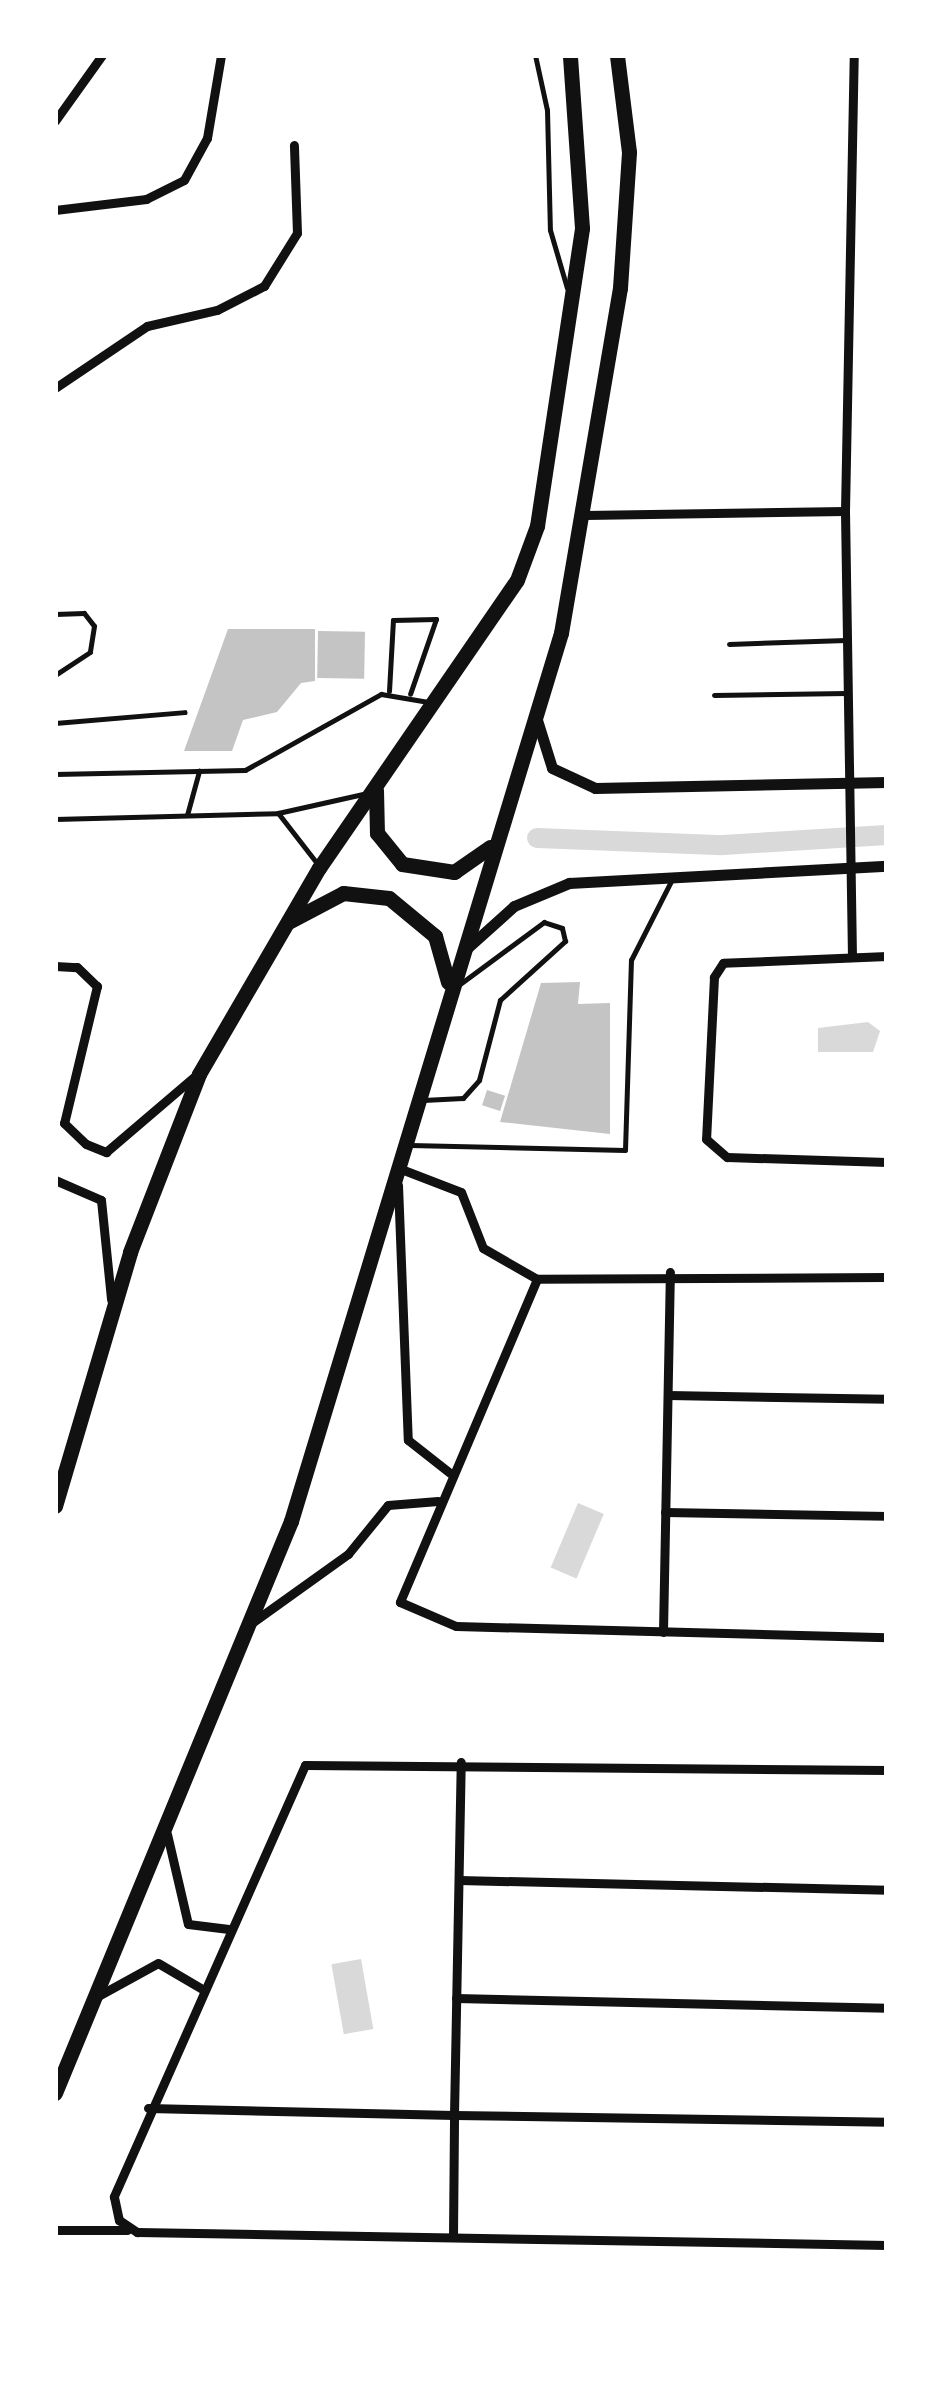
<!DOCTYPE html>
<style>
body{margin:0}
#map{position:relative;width:942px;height:2381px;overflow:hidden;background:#fff;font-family:Karla,sans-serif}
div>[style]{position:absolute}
.water>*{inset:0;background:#d9d9d9;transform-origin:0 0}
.canal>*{height:20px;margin:-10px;padding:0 10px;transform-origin:10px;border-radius:10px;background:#d9d9d9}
.building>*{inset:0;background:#c4c4c4;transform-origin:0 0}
.service>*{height:5px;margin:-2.5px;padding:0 2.5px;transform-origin:2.5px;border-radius:2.5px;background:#111}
.minor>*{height:9px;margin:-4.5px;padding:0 4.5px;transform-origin:4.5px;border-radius:4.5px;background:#111}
.tertiary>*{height:11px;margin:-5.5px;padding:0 5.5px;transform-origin:5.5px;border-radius:5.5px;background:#111}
.primary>*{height:15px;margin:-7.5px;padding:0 7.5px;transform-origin:7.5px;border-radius:7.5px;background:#111}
span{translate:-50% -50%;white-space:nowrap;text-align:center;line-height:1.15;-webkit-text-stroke:9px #fff;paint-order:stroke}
.frame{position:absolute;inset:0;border:58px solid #fff;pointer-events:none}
</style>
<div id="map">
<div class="water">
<i style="clip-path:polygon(868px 1022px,880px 1031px,873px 1052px,818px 1052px,818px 1028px)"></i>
<i style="left:578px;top:1503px;width:28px;height:70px;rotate:23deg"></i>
<i style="left:361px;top:1959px;width:71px;height:30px;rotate:80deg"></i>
</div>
<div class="canal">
<i style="left:537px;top:838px;width:186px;rotate:2.2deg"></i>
<i style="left:723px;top:845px;width:164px;rotate:-3.5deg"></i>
</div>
<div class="building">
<i style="clip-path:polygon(228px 629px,315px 629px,315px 681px,301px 683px,277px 712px,243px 720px,232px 751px,184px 751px)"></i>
<i style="left:318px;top:631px;width:47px;height:47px;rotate:1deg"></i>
<i style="clip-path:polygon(580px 982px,578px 1004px,610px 1003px,610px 1134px,500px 1122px,541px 983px)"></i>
<i style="left:487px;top:1090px;width:19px;height:16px;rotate:18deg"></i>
</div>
<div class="service">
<i style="left:535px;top:55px;width:56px;rotate:77.7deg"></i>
<i style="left:547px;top:110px;width:120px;rotate:88.6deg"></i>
<i style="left:550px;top:230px;width:60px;rotate:73.7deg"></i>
<i style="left:55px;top:614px;width:29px;rotate:-2deg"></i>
<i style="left:84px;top:613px;width:16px;rotate:52deg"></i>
<i style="left:94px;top:626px;width:26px;rotate:99deg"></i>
<i style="left:90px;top:652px;width:42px;rotate:146.7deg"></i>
<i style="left:729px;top:644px;width:117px;rotate:-2deg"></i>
<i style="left:389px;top:691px;width:71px;rotate:-86.8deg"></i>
<i style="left:393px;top:620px;width:43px;rotate:-1.3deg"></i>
<i style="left:436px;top:619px;width:79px;rotate:109.1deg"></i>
<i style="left:714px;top:695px;width:133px;rotate:-0.9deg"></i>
<i style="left:55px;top:723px;width:130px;rotate:-4.8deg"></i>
<i style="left:55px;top:774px;width:190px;rotate:-1.2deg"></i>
<i style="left:245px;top:770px;width:156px;rotate:-29.2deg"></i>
<i style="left:381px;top:694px;width:48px;rotate:9.7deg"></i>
<i style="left:278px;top:813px;width:87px;rotate:-12.6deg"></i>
<i style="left:187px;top:815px;width:46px;rotate:-74.7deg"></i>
<i style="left:55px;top:819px;width:223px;rotate:-1.5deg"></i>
<i style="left:278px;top:813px;width:62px;rotate:52.2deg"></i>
<i style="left:423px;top:1100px;width:40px;rotate:-2.9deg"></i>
<i style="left:463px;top:1098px;width:24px;rotate:-48deg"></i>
<i style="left:479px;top:1080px;width:83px;rotate:-75.3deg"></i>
<i style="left:500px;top:1000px;width:88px;rotate:-42.2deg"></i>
<i style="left:565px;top:941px;width:13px;rotate:-103deg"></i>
<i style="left:562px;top:928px;width:19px;rotate:-162deg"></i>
<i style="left:544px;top:922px;width:104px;rotate:143.6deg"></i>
<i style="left:410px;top:1145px;width:215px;rotate:1.3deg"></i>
<i style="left:625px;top:1150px;width:190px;rotate:-88.2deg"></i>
<i style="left:631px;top:960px;width:89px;rotate:-63.1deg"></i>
</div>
<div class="minor">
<i style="left:55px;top:121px;width:81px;rotate:-54.5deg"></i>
<i style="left:55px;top:210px;width:92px;rotate:-6.9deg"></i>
<i style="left:146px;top:199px;width:42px;rotate:-26.6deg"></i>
<i style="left:184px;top:180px;width:48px;rotate:-61.3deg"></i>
<i style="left:207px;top:138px;width:84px;rotate:-80.4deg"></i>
<i style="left:55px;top:388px;width:111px;rotate:-34deg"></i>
<i style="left:147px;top:326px;width:72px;rotate:-12.9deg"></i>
<i style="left:217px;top:310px;width:53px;rotate:-27.1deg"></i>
<i style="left:264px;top:286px;width:62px;rotate:-58.1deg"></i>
<i style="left:297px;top:233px;width:88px;rotate:-92deg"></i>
<i style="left:585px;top:515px;width:260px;rotate:-0.9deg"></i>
<i style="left:887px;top:956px;width:164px;rotate:177.6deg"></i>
<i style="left:723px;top:963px;width:17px;rotate:123deg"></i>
<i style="left:714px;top:977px;width:162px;rotate:92.8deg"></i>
<i style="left:706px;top:1139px;width:28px;rotate:41deg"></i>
<i style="left:727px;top:1157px;width:160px;rotate:1.8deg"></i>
<i style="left:852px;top:957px;width:446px;rotate:-90.9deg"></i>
<i style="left:845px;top:511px;width:456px;rotate:-88.9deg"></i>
<i style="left:55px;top:966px;width:22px;rotate:3deg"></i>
<i style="left:77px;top:967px;width:28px;rotate:44deg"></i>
<i style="left:97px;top:986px;width:141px;rotate:103.5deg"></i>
<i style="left:64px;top:1123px;width:30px;rotate:44deg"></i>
<i style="left:86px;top:1144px;width:22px;rotate:22deg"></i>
<i style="left:106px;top:1152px;width:118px;rotate:-40.5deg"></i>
<i style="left:401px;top:1169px;width:64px;rotate:21deg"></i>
<i style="left:461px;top:1192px;width:60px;rotate:68.6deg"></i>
<i style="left:483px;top:1248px;width:62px;rotate:29.9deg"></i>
<i style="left:55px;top:1180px;width:50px;rotate:23.5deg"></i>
<i style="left:101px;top:1200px;width:100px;rotate:84.2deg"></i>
<i style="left:398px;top:1185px;width:255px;rotate:87.8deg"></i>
<i style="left:408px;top:1440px;width:53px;rotate:38.2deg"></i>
<i style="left:887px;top:1277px;width:350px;rotate:179.7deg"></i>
<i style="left:537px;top:1279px;width:351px;rotate:113deg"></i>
<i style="left:400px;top:1602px;width:61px;rotate:23.2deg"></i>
<i style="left:456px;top:1626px;width:431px;rotate:1.5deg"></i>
<i style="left:668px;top:1395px;width:219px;rotate:1deg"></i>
<i style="left:665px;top:1512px;width:222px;rotate:1deg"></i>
<i style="left:253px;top:1622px;width:117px;rotate:-35.6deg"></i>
<i style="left:348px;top:1554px;width:63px;rotate:-50.8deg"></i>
<i style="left:388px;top:1505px;width:50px;rotate:-4.6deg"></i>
<i style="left:663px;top:1632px;width:360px;rotate:-88.9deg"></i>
<i style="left:887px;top:1770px;width:582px;rotate:-179.51deg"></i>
<i style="left:305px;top:1765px;width:472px;rotate:113.9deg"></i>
<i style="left:114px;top:2197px;width:24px;rotate:78deg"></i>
<i style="left:119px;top:2220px;width:22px;rotate:34deg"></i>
<i style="left:137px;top:2232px;width:750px;rotate:0.99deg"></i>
<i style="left:167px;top:1834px;width:92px;rotate:76.9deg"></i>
<i style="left:188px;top:1924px;width:41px;rotate:7deg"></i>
<i style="left:459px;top:1880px;width:428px;rotate:1.3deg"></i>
<i style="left:98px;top:1996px;width:68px;rotate:-28.8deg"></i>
<i style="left:158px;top:1963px;width:53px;rotate:30.4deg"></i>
<i style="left:456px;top:1998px;width:431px;rotate:1.3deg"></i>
<i style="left:148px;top:2108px;width:306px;rotate:1.3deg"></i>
<i style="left:454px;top:2115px;width:353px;rotate:-88.9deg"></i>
<i style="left:55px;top:2230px;width:72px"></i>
<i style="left:453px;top:2236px;width:121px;rotate:-89.5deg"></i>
<i style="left:454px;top:2115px;width:433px;rotate:0.9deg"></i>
</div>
<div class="tertiary">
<i style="left:537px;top:720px;width:50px;rotate:72.6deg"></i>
<i style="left:552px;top:768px;width:47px;rotate:24.9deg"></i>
<i style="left:595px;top:788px;width:292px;rotate:-1.2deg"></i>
<i style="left:464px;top:951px;width:67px;rotate:-42deg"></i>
<i style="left:514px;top:906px;width:60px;rotate:-22.7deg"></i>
<i style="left:569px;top:883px;width:318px;rotate:-3.1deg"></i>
</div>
<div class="primary">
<i style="left:376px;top:790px;width:43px;rotate:88.7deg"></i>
<i style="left:377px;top:833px;width:40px;rotate:51deg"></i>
<i style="left:402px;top:864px;width:53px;rotate:8.7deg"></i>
<i style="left:454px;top:872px;width:44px;rotate:-34.8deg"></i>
<i style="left:290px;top:921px;width:60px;rotate:-27.8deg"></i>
<i style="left:343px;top:893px;width:46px;rotate:6.2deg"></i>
<i style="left:389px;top:898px;width:60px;rotate:39.6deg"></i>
<i style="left:435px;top:936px;width:48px;rotate:74.2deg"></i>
<i style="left:55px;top:1506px;width:265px;rotate:-73.5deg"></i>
<i style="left:130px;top:1252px;width:191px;rotate:-68.8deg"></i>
<i style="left:199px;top:1074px;width:238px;rotate:-59.8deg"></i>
<i style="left:319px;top:868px;width:349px;rotate:-55.5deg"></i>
<i style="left:517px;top:580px;width:58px;rotate:-69.7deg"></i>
<i style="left:537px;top:526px;width:301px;rotate:-81.4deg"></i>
<i style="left:582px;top:228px;width:173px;rotate:-94deg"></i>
<i style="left:55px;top:2093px;width:619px;rotate:-67.58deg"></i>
<i style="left:291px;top:1521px;width:928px;rotate:-73.09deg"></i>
<i style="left:561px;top:633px;width:350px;rotate:-80.3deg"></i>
<i style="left:620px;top:288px;width:136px;rotate:-86.2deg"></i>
<i style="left:629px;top:152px;width:98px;rotate:-97.1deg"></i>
</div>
<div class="frame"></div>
</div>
